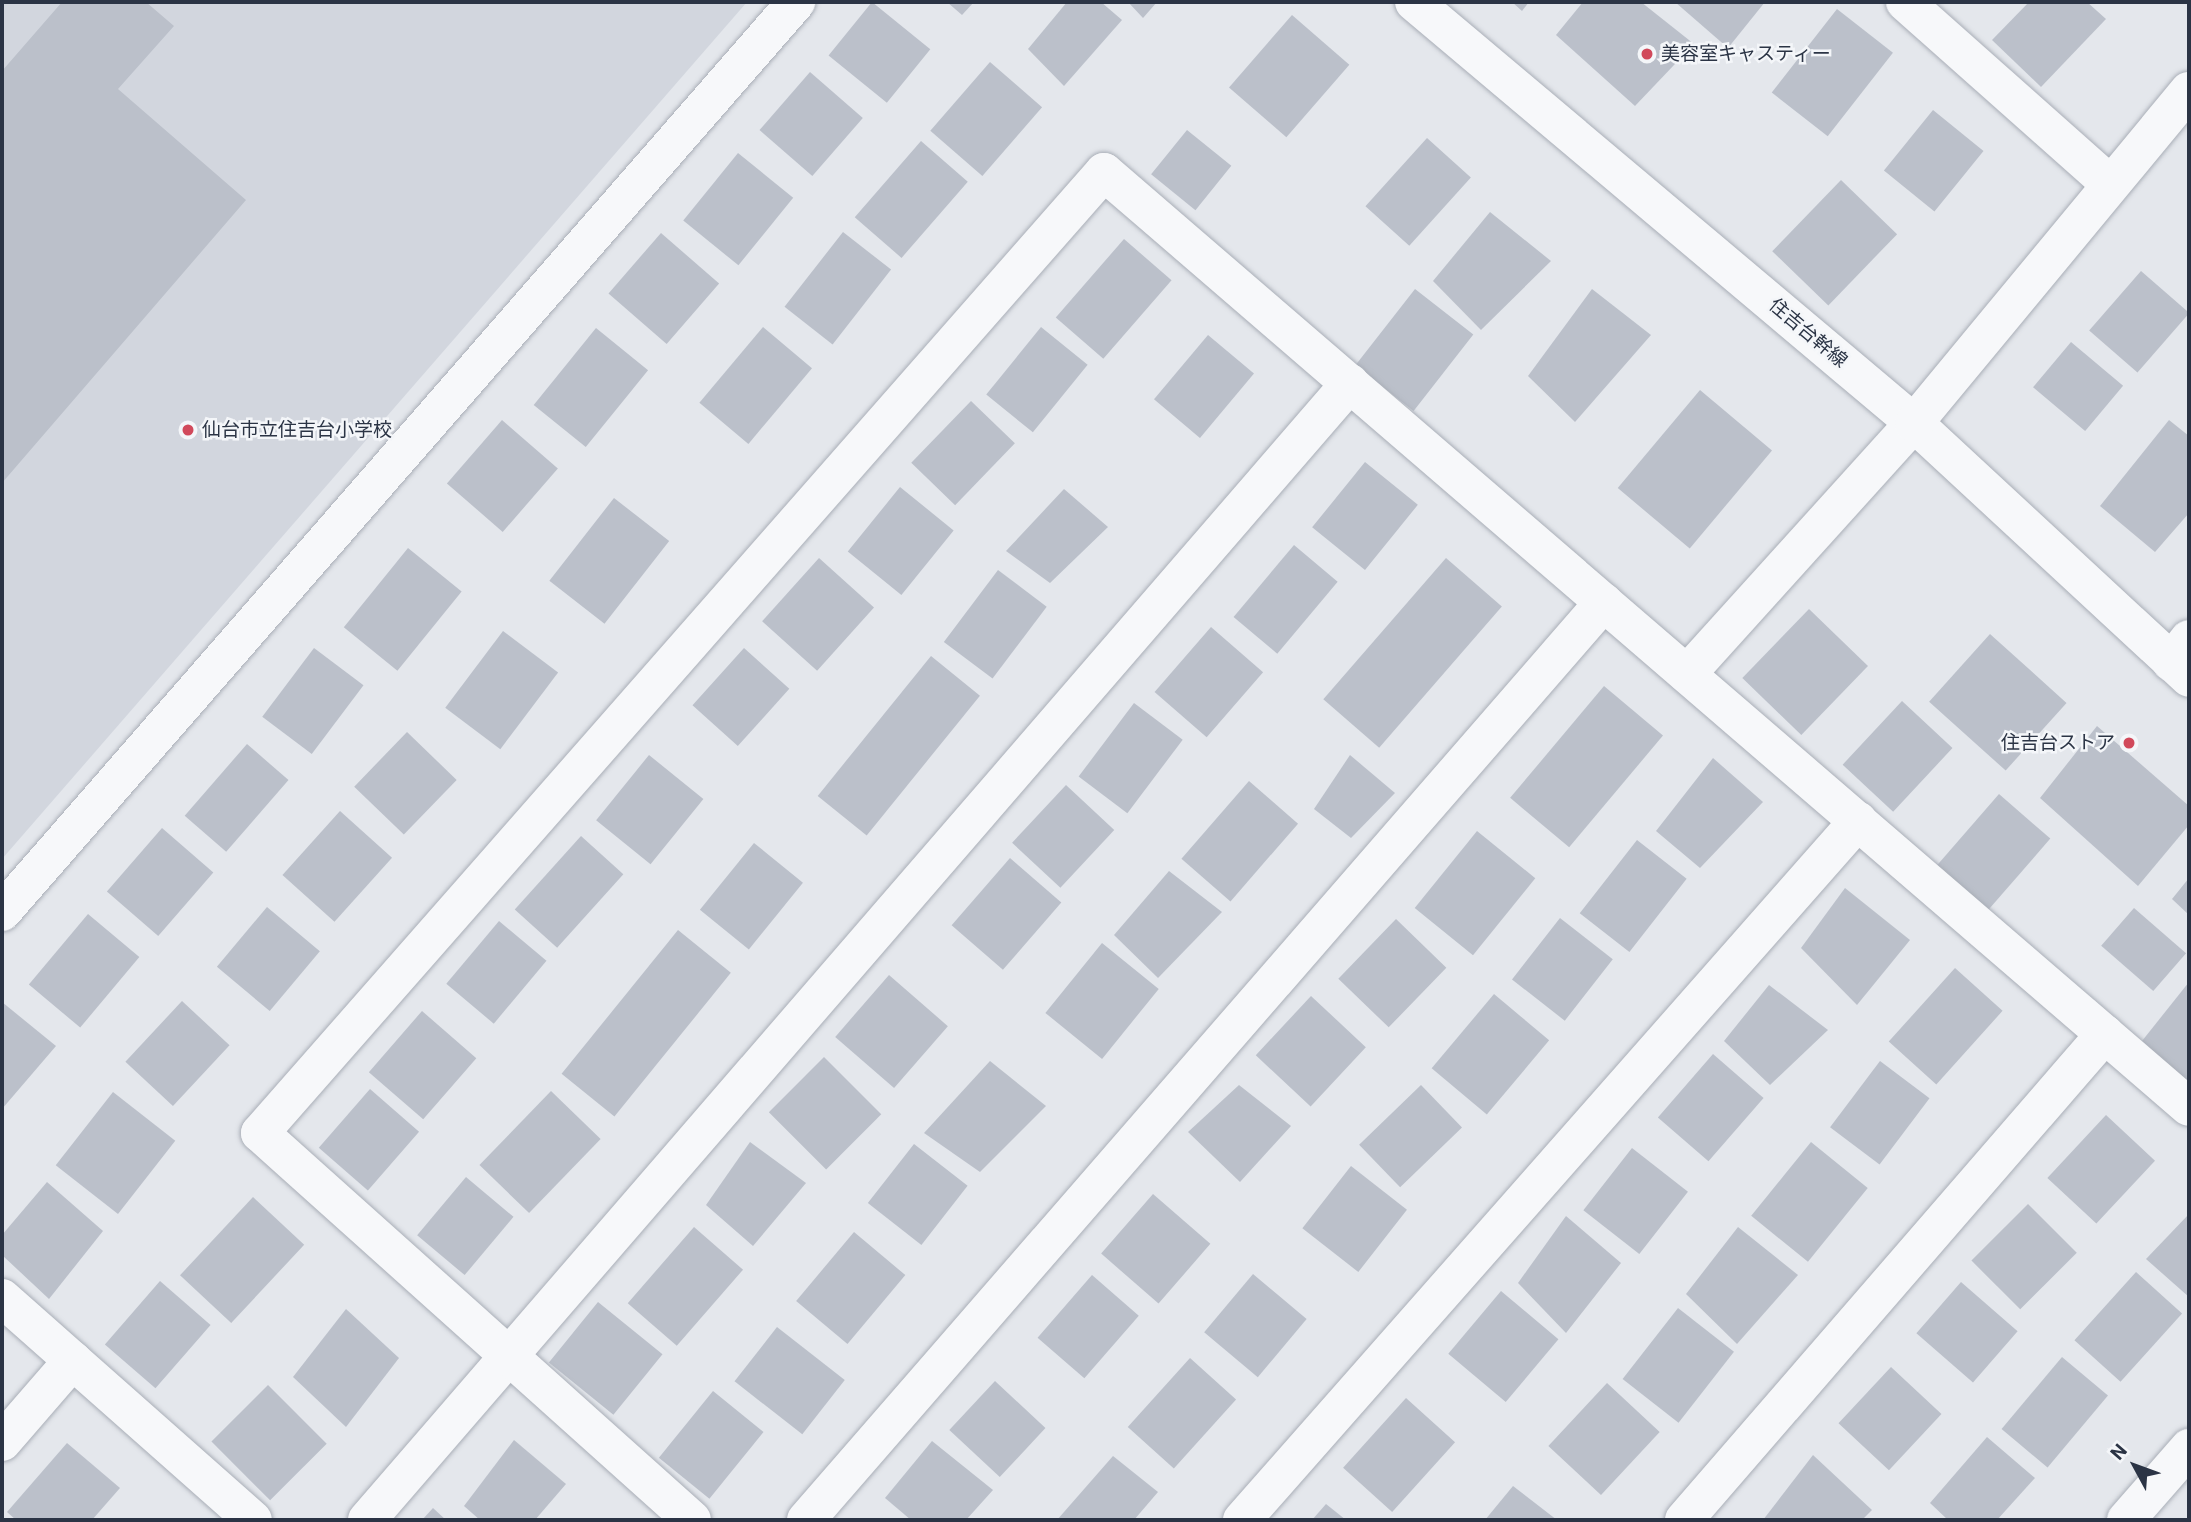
<!DOCTYPE html>
<meta charset="utf-8">
<style>
body{margin:0}
#map{position:relative;width:2191px;height:1522px;overflow:hidden;background:#e4e7ec;font-family:Roboto,"Noto Sans JP",sans-serif}
div>[style]{position:absolute}
.built>*{inset:0;background:#d2d6de}
.building>*{inset:0;background:#bbc0ca;transform-origin:0 0}
.roads{filter:drop-shadow(0 0 2px #a9aeb7) drop-shadow(0 0 2px #a9aeb7)}
.minor>*{height:38px;margin:-19px;padding:0 19px;transform-origin:19px;border-radius:19px;background:#f7f8fa}
.tertiary>*{height:38px;margin:-19px;padding:0 19px;transform-origin:19px;border-radius:19px;background:#f7f8fa}
.dots>*{width:19px;height:19px;translate:-50% -50%;box-sizing:border-box;border:4px solid #f4f6f9;border-radius:50%}
span{translate:-50% -50%;white-space:nowrap;text-align:center;line-height:1.15;-webkit-text-stroke:5px #f4f6f9;paint-order:stroke}
.poi-label{font-size:19px;color:#2b3445}
.left{translate:0 -50%;text-align:left}
.right{translate:-100% -50%;text-align:right}
.street-label{font-size:19px;color:#2b3445}
.frame{position:absolute;inset:0;border:4px solid #2b3445;pointer-events:none}
.north{position:absolute;left:2100px;top:1431px;width:70px;height:70px;-webkit-text-stroke:5px #f4f6f9;paint-order:stroke;rotate:311deg;font-size:19px;font-weight:700;line-height:28px;text-align:center;color:#2b3445}
.north::after{content:'';display:block;margin:auto;width:24px;height:32px;background:#2b3445;clip-path:polygon(50% 0,100% 100%,50% 72%,0 100%)}
</style>
<div id="map">
<div class="built">
<i style="clip-path:polygon(2px 2px,747px 2px,2px 859px)"></i>
</div>
<div class="building">
<i style="clip-path:polygon(62px 2px,146px 2px,174px 26px,118px 89px,246px 200px,2px 483px,2px 71px)"></i>
<i style="left:872px;top:2px;width:75px;height:69px;rotate:39deg"></i>
<i style="clip-path:polygon(947px 2px,974px 2px,962px 15px)"></i>
<i style="clip-path:polygon(1067px 2px,1101px 2px,1122px 20px,1064px 86px,1028px 49px)"></i>
<i style="clip-path:polygon(1128px 2px,1157px 2px,1143px 18px)"></i>
<i style="clip-path:polygon(1512px 2px,1529px 2px,1522px 11px)"></i>
<i style="clip-path:polygon(1583px 2px,1641px 2px,1694px 44px,1635px 106px,1556px 35px)"></i>
<i style="clip-path:polygon(1675px 2px,1765px 2px,1728px 48px)"></i>
<i style="clip-path:polygon(2029px 2px,2087px 2px,2106px 19px,2041px 87px,1992px 40px)"></i>
<i style="left:1837px;top:9px;width:71px;height:106px;rotate:38deg"></i>
<i style="left:1292px;top:15px;width:76px;height:96px;rotate:41deg"></i>
<i style="left:990px;top:62px;width:69px;height:91px;rotate:41deg"></i>
<i style="left:810px;top:72px;width:70px;height:77px;rotate:41deg"></i>
<i style="left:1933px;top:110px;width:65px;height:78px;rotate:39deg"></i>
<i style="left:1187px;top:130px;width:57px;height:57px;rotate:39deg"></i>
<i style="left:1427px;top:138px;width:59px;height:92px;rotate:42deg"></i>
<i style="left:921px;top:141px;width:62px;height:101px;rotate:41deg"></i>
<i style="left:738px;top:153px;width:71px;height:87px;rotate:39deg"></i>
<i style="left:1841px;top:180px;width:78px;height:99px;rotate:44deg"></i>
<i style="clip-path:polygon(1490px 212px,1551px 261px,1481px 330px,1433px 281px)"></i>
<i style="left:843px;top:232px;width:61px;height:95px;rotate:38deg"></i>
<i style="left:661px;top:233px;width:77px;height:80px;rotate:41deg"></i>
<i style="left:1124px;top:239px;width:63px;height:104px;rotate:41deg"></i>
<i style="left:2141px;top:271px;width:64px;height:79px;rotate:41deg"></i>
<i style="left:1415px;top:289px;width:74px;height:97px;rotate:38deg"></i>
<i style="clip-path:polygon(1592px 289px,1651px 335px,1575px 422px,1528px 376px)"></i>
<i style="left:763px;top:327px;width:64px;height:99px;rotate:40deg"></i>
<i style="left:1041px;top:327px;width:60px;height:87px;rotate:39deg"></i>
<i style="left:596px;top:328px;width:67px;height:99px;rotate:39deg"></i>
<i style="left:1208px;top:335px;width:60px;height:84px;rotate:40deg"></i>
<i style="left:2071px;top:342px;width:68px;height:59px;rotate:40deg"></i>
<i style="left:1700px;top:390px;width:94px;height:128px;rotate:40deg"></i>
<i style="left:971px;top:401px;width:61px;height:86px;rotate:44deg"></i>
<i style="left:502px;top:420px;width:74px;height:84px;rotate:41deg"></i>
<i style="clip-path:polygon(2169px 420px,2189px 436px,2189px 513px,2155px 552px,2100px 506px)"></i>
<i style="left:1365px;top:462px;width:68px;height:84px;rotate:39deg"></i>
<i style="left:900px;top:487px;width:69px;height:83px;rotate:39deg"></i>
<i style="clip-path:polygon(1064px 489px,1108px 527px,1050px 583px,1006px 551px)"></i>
<i style="left:614px;top:498px;width:70px;height:105px;rotate:38deg"></i>
<i style="left:1294px;top:545px;width:57px;height:94px;rotate:40deg"></i>
<i style="left:408px;top:548px;width:69px;height:102px;rotate:39deg"></i>
<i style="left:819px;top:558px;width:74px;height:85px;rotate:42deg"></i>
<i style="left:1446px;top:558px;width:74px;height:187px;rotate:41deg"></i>
<i style="left:998px;top:570px;width:61px;height:90px;rotate:37deg"></i>
<i style="left:1809px;top:609px;width:82px;height:96px;rotate:44deg"></i>
<i style="left:1211px;top:627px;width:69px;height:86px;rotate:41deg"></i>
<i style="left:503px;top:631px;width:69px;height:96px;rotate:37deg"></i>
<i style="left:1990px;top:634px;width:103px;height:91px;rotate:42deg"></i>
<i style="left:314px;top:648px;width:62px;height:86px;rotate:37deg"></i>
<i style="left:744px;top:648px;width:61px;height:77px;rotate:42deg"></i>
<i style="left:931px;top:656px;width:63px;height:180px;rotate:39deg"></i>
<i style="left:1604px;top:686px;width:77px;height:146px;rotate:40deg"></i>
<i style="left:1902px;top:701px;width:69px;height:87px;rotate:43deg"></i>
<i style="left:1134px;top:703px;width:61px;height:92px;rotate:37deg"></i>
<i style="clip-path:polygon(2097px 726px,2189px 806px,2189px 825px,2138px 886px,2040px 798px)"></i>
<i style="left:407px;top:732px;width:69px;height:76px;rotate:44deg"></i>
<i style="left:247px;top:744px;width:55px;height:95px;rotate:41deg"></i>
<i style="left:649px;top:755px;width:70px;height:84px;rotate:39deg"></i>
<i style="clip-path:polygon(1350px 755px,1395px 793px,1351px 838px,1314px 809px)"></i>
<i style="clip-path:polygon(1713px 758px,1763px 802px,1700px 868px,1656px 831px)"></i>
<i style="left:1249px;top:781px;width:65px;height:103px;rotate:41deg"></i>
<i style="left:1066px;top:785px;width:66px;height:79px;rotate:43deg"></i>
<i style="left:1999px;top:794px;width:68px;height:101px;rotate:41deg"></i>
<i style="left:340px;top:811px;width:70px;height:86px;rotate:42deg"></i>
<i style="left:162px;top:828px;width:68px;height:84px;rotate:41deg"></i>
<i style="left:1477px;top:831px;width:75px;height:99px;rotate:39deg"></i>
<i style="left:581px;top:836px;width:57px;height:99px;rotate:42deg"></i>
<i style="left:1637px;top:840px;width:63px;height:93px;rotate:38deg"></i>
<i style="left:754px;top:843px;width:63px;height:86px;rotate:39deg"></i>
<i style="left:1010px;top:858px;width:68px;height:89px;rotate:41deg"></i>
<i style="clip-path:polygon(1169px 871px,1222px 912px,1158px 978px,1114px 935px)"></i>
<i style="clip-path:polygon(2189px 878px,2189px 915px,2172px 899px)"></i>
<i style="clip-path:polygon(1845px 888px,1910px 940px,1857px 1005px,1801px 948px)"></i>
<i style="left:267px;top:907px;width:69px;height:78px;rotate:40deg"></i>
<i style="left:2134px;top:908px;width:69px;height:50px;rotate:41deg"></i>
<i style="left:88px;top:914px;width:67px;height:92px;rotate:40deg"></i>
<i style="left:1560px;top:918px;width:67px;height:78px;rotate:38deg"></i>
<i style="left:1396px;top:919px;width:70px;height:83px;rotate:44deg"></i>
<i style="left:499px;top:921px;width:62px;height:82px;rotate:40deg"></i>
<i style="left:678px;top:930px;width:68px;height:185px;rotate:39deg"></i>
<i style="left:1102px;top:943px;width:73px;height:90px;rotate:39deg"></i>
<i style="left:1955px;top:968px;width:64px;height:99px;rotate:42deg"></i>
<i style="left:889px;top:975px;width:78px;height:82px;rotate:41deg"></i>
<i style="clip-path:polygon(2189px 982px,2189px 1082px,2142px 1041px)"></i>
<i style="clip-path:polygon(1769px 985px,1828px 1030px,1770px 1085px,1724px 1041px)"></i>
<i style="left:1494px;top:994px;width:72px;height:97px;rotate:40deg"></i>
<i style="left:1311px;top:996px;width:75px;height:81px;rotate:43deg"></i>
<i style="left:182px;top:1001px;width:65px;height:83px;rotate:43deg"></i>
<i style="clip-path:polygon(2px 1002px,56px 1046px,2px 1109px)"></i>
<i style="left:422px;top:1011px;width:72px;height:81px;rotate:41deg"></i>
<i style="left:1713px;top:1054px;width:67px;height:84px;rotate:41deg"></i>
<i style="left:824px;top:1057px;width:81px;height:78px;rotate:45deg"></i>
<i style="clip-path:polygon(990px 1061px,1046px 1106px,980px 1172px,924px 1133px)"></i>
<i style="left:1880px;top:1061px;width:62px;height:83px;rotate:37deg"></i>
<i style="clip-path:polygon(1239px 1085px,1291px 1126px,1240px 1182px,1188px 1132px)"></i>
<i style="left:1421px;top:1085px;width:59px;height:86px;rotate:46deg"></i>
<i style="left:370px;top:1089px;width:65px;height:78px;rotate:41deg"></i>
<i style="left:551px;top:1091px;width:69px;height:103px;rotate:44deg"></i>
<i style="left:113px;top:1092px;width:79px;height:93px;rotate:38deg"></i>
<i style="left:2106px;top:1115px;width:67px;height:86px;rotate:43deg"></i>
<i style="clip-path:polygon(750px 1142px,806px 1183px,753px 1246px,706px 1205px)"></i>
<i style="left:1811px;top:1142px;width:73px;height:95px;rotate:39deg"></i>
<i style="left:914px;top:1144px;width:68px;height:75px;rotate:38deg"></i>
<i style="left:1632px;top:1148px;width:71px;height:79px;rotate:38deg"></i>
<i style="left:1351px;top:1166px;width:71px;height:79px;rotate:38deg"></i>
<i style="left:466px;top:1177px;width:62px;height:76px;rotate:40deg"></i>
<i style="clip-path:polygon(47px 1182px,103px 1231px,49px 1299px,2px 1255px,2px 1235px)"></i>
<i style="left:1153px;top:1194px;width:76px;height:79px;rotate:41deg"></i>
<i style="left:253px;top:1197px;width:70px;height:107px;rotate:43deg"></i>
<i style="left:2028px;top:1204px;width:69px;height:80px;rotate:45deg"></i>
<i style="clip-path:polygon(2189px 1214px,2189px 1297px,2146px 1259px)"></i>
<i style="clip-path:polygon(1566px 1216px,1621px 1263px,1566px 1333px,1518px 1283px)"></i>
<i style="left:694px;top:1227px;width:65px;height:101px;rotate:41deg"></i>
<i style="clip-path:polygon(1738px 1227px,1798px 1275px,1737px 1344px,1686px 1294px)"></i>
<i style="left:854px;top:1232px;width:67px;height:90px;rotate:40deg"></i>
<i style="left:2136px;top:1272px;width:62px;height:92px;rotate:42deg"></i>
<i style="left:1253px;top:1274px;width:70px;height:76px;rotate:40deg"></i>
<i style="left:1092px;top:1275px;width:62px;height:83px;rotate:41deg"></i>
<i style="left:160px;top:1281px;width:67px;height:84px;rotate:41deg"></i>
<i style="left:1961px;top:1282px;width:75px;height:68px;rotate:41deg"></i>
<i style="left:1501px;top:1291px;width:75px;height:82px;rotate:40deg"></i>
<i style="left:598px;top:1302px;width:83px;height:78px;rotate:39deg"></i>
<i style="left:1678px;top:1308px;width:71px;height:90px;rotate:38deg"></i>
<i style="clip-path:polygon(346px 1309px,399px 1358px,346px 1427px,293px 1377px)"></i>
<i style="left:777px;top:1327px;width:86px;height:69px;rotate:38deg"></i>
<i style="left:2062px;top:1357px;width:60px;height:94px;rotate:40deg"></i>
<i style="left:1190px;top:1358px;width:62px;height:93px;rotate:42deg"></i>
<i style="left:1891px;top:1367px;width:69px;height:77px;rotate:43deg"></i>
<i style="left:995px;top:1381px;width:69px;height:67px;rotate:43deg"></i>
<i style="left:1607px;top:1383px;width:72px;height:86px;rotate:43deg"></i>
<i style="left:268px;top:1385px;width:83px;height:80px;rotate:45deg"></i>
<i style="left:713px;top:1391px;width:65px;height:86px;rotate:39deg"></i>
<i style="left:1406px;top:1398px;width:66px;height:94px;rotate:42deg"></i>
<i style="clip-path:polygon(1987px 1437px,2035px 1478px,1997px 1520px,1948px 1520px,1930px 1503px)"></i>
<i style="clip-path:polygon(514px 1440px,566px 1484px,535px 1520px,480px 1520px,464px 1506px)"></i>
<i style="clip-path:polygon(932px 1441px,993px 1490px,966px 1520px,911px 1520px,885px 1498px)"></i>
<i style="clip-path:polygon(67px 1443px,120px 1488px,92px 1520px,16px 1520px,7px 1512px)"></i>
<i style="clip-path:polygon(1813px 1455px,1872px 1510px,1862px 1520px,1763px 1520px)"></i>
<i style="clip-path:polygon(1113px 1456px,1158px 1492px,1134px 1520px,1057px 1520px)"></i>
<i style="clip-path:polygon(1513px 1486px,1557px 1520px,1485px 1520px)"></i>
<i style="clip-path:polygon(1326px 1504px,1346px 1520px,1312px 1520px)"></i>
<i style="clip-path:polygon(433px 1508px,446px 1520px,422px 1520px)"></i>
</div>
<div class="roads">
<div class="minor">
<i style="left:1905px;top:2px;width:273px;rotate:41.6deg"></i>
<i style="left:2171px;top:662px;width:29px;rotate:-52deg"></i>
<i style="left:1687px;top:674px;width:338px;rotate:-47.9deg"></i>
<i style="left:2px;top:912px;width:1208px;rotate:-48.89deg"></i>
<i style="left:2px;top:1298px;width:335px;rotate:41.5deg"></i>
<i style="left:2px;top:1442px;width:108px;rotate:-49.1deg"></i>
<i style="left:367px;top:1520px;width:1503px;rotate:-49.15deg"></i>
<i style="left:692px;top:1520px;width:580px;rotate:-138.14deg"></i>
<i style="left:260px;top:1133px;width:1279px;rotate:-48.71deg"></i>
<i style="left:1104px;top:172px;width:1432px;rotate:40.75deg"></i>
<i style="left:806px;top:1520px;width:1216px;rotate:-49deg"></i>
<i style="left:1242px;top:1520px;width:932px;rotate:-48.61deg"></i>
<i style="left:1684px;top:1520px;width:643px;rotate:-49.1deg"></i>
<i style="left:2126px;top:1520px;width:96px;rotate:-48.8deg"></i>
</div>
<div class="tertiary">
<i style="left:1414px;top:2px;width:654px;rotate:40.1deg"></i>
<i style="left:1914px;top:423px;width:375px;rotate:42.8deg"></i>
<i style="left:1914px;top:423px;width:431px;rotate:-50.4deg"></i>
</div>
</div>
<div class="dots">
<i style="left:1647px;top:54px;background:#d1495b"></i>
<i style="left:188px;top:430px;background:#d1495b"></i>
<i style="left:2129px;top:743px;background:#d1495b"></i>
</div>
<div class="poi-label">
<span class="left" style="left:1661px;top:54px">美容室キャスティー</span>
<span class="left" style="left:202px;top:430px">仙台市立住吉台小学校</span>
<span class="right" style="left:2115px;top:743px">住吉台ストア</span>
</div>
<div class="street-label">
<span style="left:1808px;top:333px;rotate:40deg">住吉台幹線</span>
</div>
<div class="frame"></div>
<div class="north">N</div>
</div>
